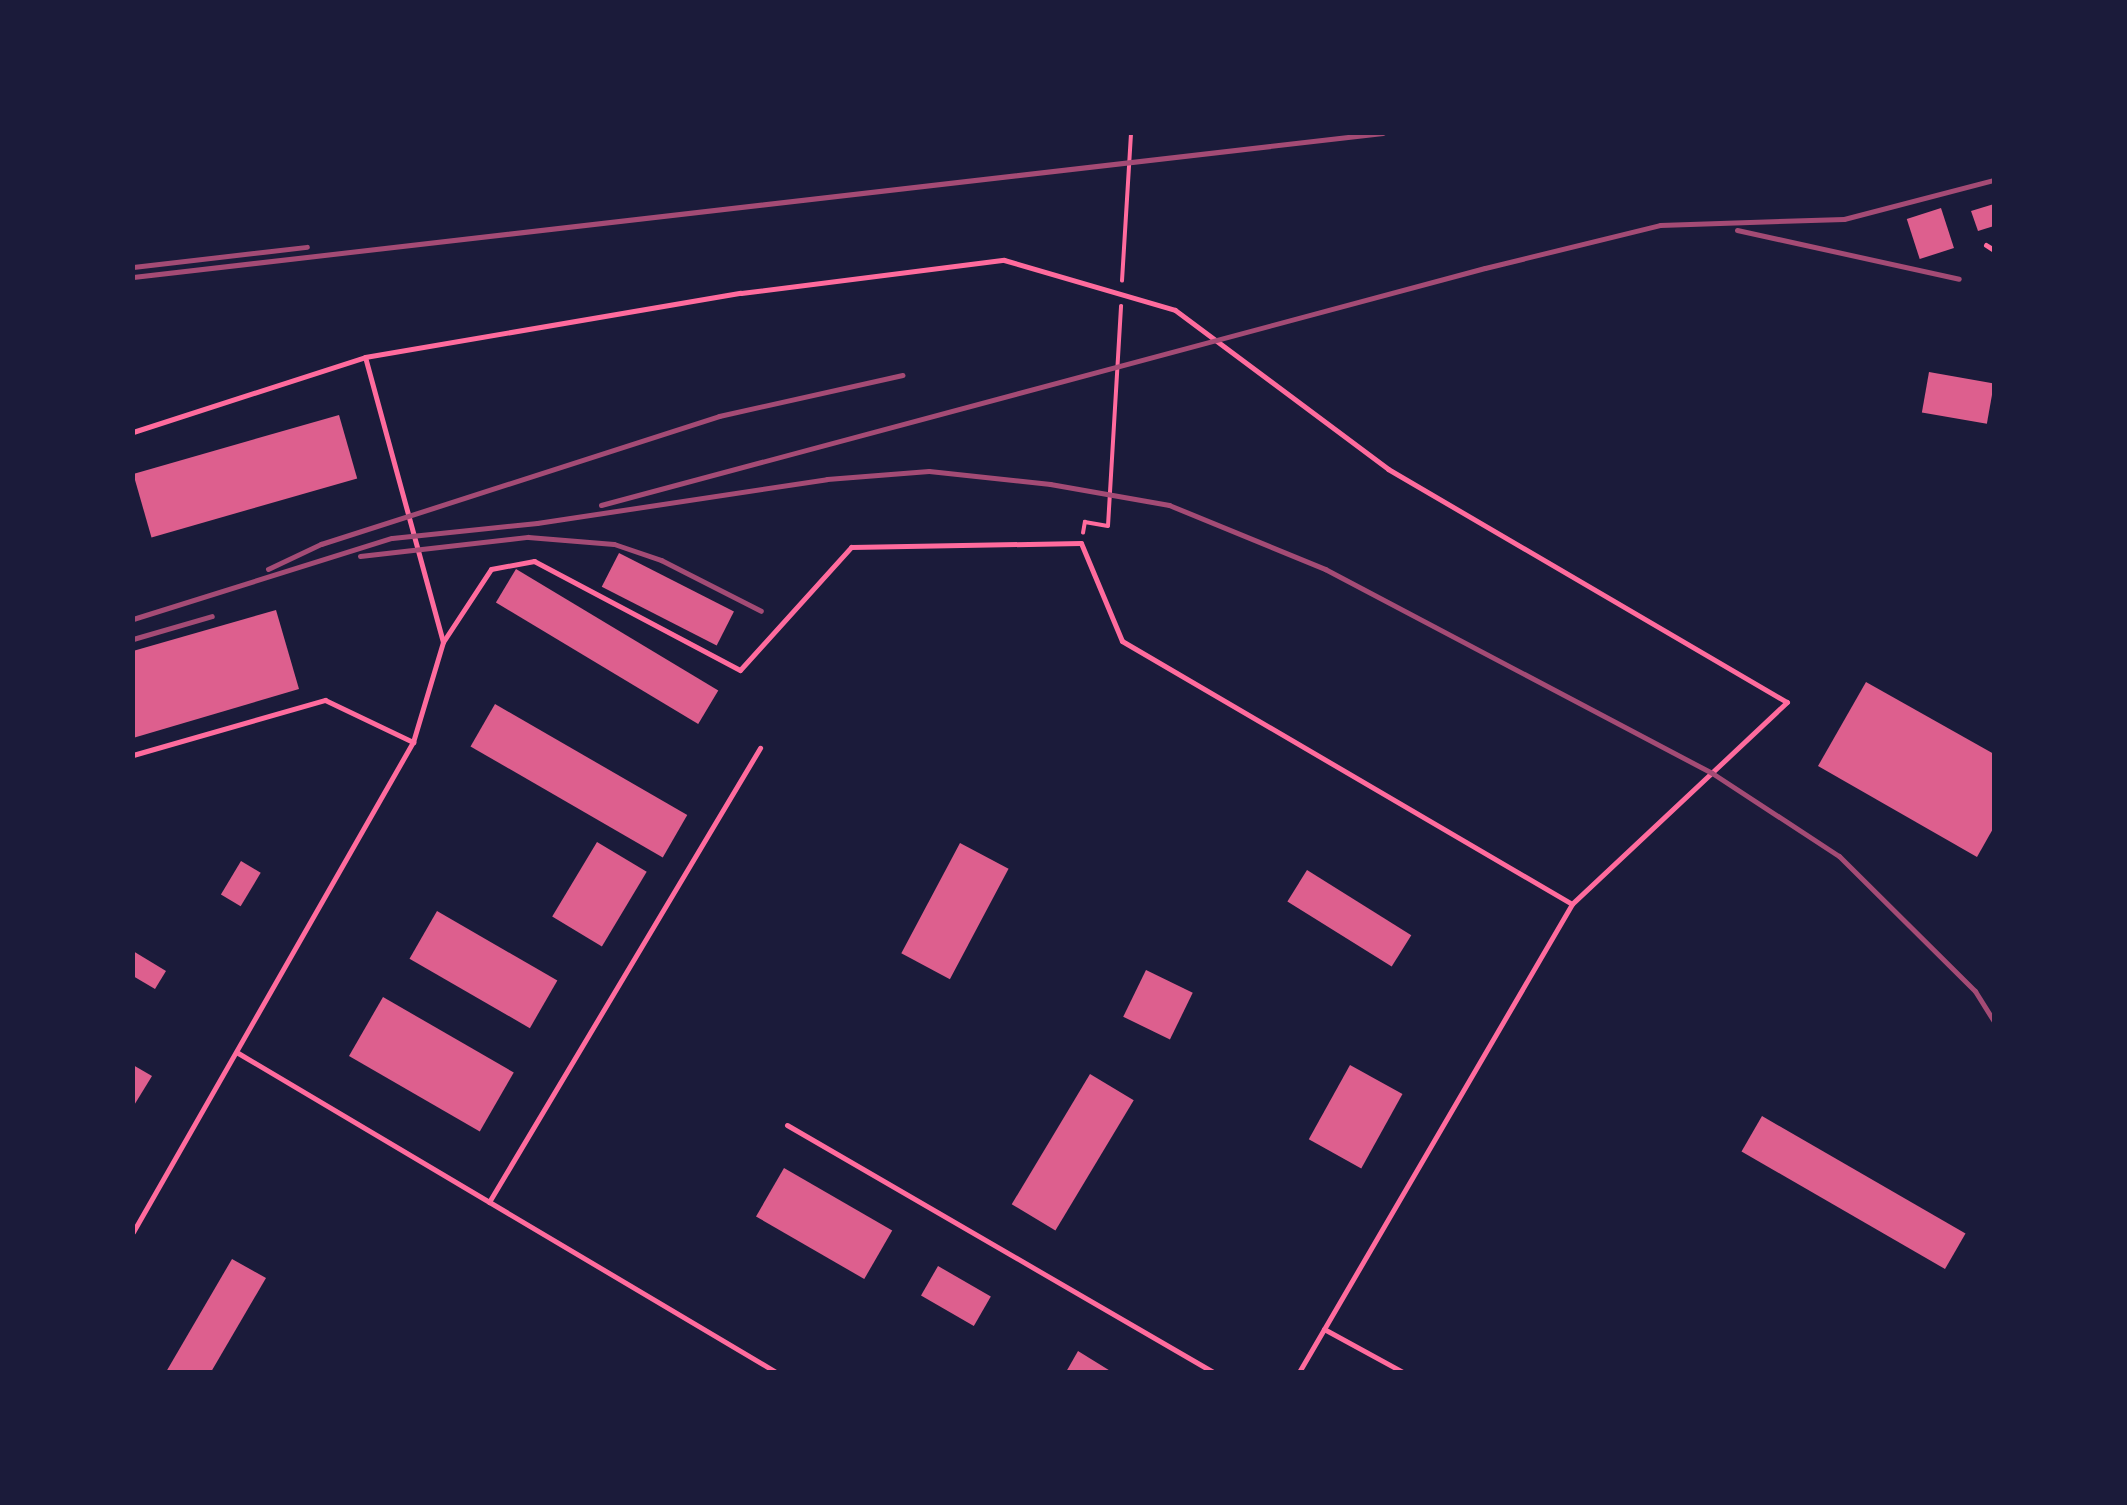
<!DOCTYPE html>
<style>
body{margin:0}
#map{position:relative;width:2127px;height:1505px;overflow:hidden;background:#1b1b3a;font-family:Lato,sans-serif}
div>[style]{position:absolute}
.building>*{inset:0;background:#dd5f8e;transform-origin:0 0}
.path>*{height:3.5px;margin:-1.75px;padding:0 1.75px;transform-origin:1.75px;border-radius:1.75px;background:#ff6b9d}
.service>*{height:5px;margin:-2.5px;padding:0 2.5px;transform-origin:2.5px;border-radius:2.5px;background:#ff6b9d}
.rail>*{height:5px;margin:-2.5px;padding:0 2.5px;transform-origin:2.5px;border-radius:2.5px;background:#a44b75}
span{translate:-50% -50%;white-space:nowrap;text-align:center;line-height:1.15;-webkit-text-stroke:6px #1b1b3a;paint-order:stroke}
.frame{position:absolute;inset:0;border:135px solid #1b1b3a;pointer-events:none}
</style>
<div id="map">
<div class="building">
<i style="clip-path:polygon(1994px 204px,1994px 226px,1978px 231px,1971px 211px)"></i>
<i style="left:1941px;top:208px;width:42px;height:36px;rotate:72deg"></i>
<i style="left:1929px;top:372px;width:66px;height:41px;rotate:10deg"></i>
<i style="left:339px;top:415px;width:66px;height:214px;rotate:74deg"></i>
<i style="left:619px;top:553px;width:129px;height:38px;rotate:27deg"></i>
<i style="left:516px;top:569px;width:236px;height:39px;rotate:31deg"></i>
<i style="clip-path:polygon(276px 610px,299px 689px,133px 738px,133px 651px)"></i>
<i style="clip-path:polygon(1866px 682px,1994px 754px,1994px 827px,1977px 857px,1818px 766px)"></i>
<i style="left:495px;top:704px;width:222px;height:49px;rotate:30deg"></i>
<i style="left:597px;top:842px;width:58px;height:87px;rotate:31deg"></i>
<i style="left:960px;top:843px;width:55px;height:125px;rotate:28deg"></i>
<i style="left:241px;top:861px;width:23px;height:39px;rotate:31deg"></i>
<i style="left:1307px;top:870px;width:123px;height:37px;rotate:32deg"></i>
<i style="left:437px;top:911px;width:139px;height:55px;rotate:30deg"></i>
<i style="clip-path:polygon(133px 951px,166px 971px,155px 989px,133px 976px)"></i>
<i style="left:1146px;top:970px;width:52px;height:52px;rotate:26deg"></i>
<i style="left:383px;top:997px;width:151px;height:68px;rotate:30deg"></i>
<i style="clip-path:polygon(133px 1065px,152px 1076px,133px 1107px)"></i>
<i style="left:1350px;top:1065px;width:60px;height:85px;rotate:29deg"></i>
<i style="left:1090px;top:1074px;width:51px;height:152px;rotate:31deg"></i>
<i style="left:1762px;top:1116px;width:235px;height:41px;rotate:30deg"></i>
<i style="left:784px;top:1168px;width:125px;height:56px;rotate:30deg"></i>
<i style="clip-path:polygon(232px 1259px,266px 1278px,211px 1372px,166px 1372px)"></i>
<i style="left:938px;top:1266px;width:61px;height:34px;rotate:30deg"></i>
<i style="clip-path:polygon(1078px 1351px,1112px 1372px,1066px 1372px)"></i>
</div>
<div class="path">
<i style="left:1122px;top:281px;width:148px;rotate:-86.5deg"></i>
<i style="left:1083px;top:533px;width:11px;rotate:-80deg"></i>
<i style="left:1085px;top:522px;width:23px;rotate:10deg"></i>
<i style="left:1108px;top:526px;width:220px;rotate:-86.6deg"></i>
</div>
<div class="service">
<i style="left:1986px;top:245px;width:9px;rotate:32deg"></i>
<i style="left:133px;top:432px;width:244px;rotate:-17.9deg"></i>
<i style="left:365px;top:357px;width:381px;rotate:-9.7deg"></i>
<i style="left:741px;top:293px;width:265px;rotate:-7.2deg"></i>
<i style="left:1004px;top:260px;width:178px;rotate:16.3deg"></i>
<i style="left:1175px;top:310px;width:266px;rotate:36.7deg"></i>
<i style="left:1388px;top:469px;width:462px;rotate:30.3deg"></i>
<i style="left:1787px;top:702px;width:295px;rotate:136.8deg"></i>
<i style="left:1572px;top:904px;width:542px;rotate:120.26deg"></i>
<i style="left:443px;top:642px;width:87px;rotate:-56.7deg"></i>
<i style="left:491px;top:569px;width:44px;rotate:-10.5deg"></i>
<i style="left:534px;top:561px;width:233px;rotate:27.9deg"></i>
<i style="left:740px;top:670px;width:166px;rotate:-47.9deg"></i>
<i style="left:851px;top:547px;width:230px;rotate:-1deg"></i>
<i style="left:1081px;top:543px;width:106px;rotate:67.3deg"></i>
<i style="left:1122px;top:641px;width:521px;rotate:30.3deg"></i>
<i style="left:133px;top:755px;width:200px;rotate:-16deg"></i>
<i style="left:325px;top:700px;width:98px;rotate:25.5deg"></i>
<i style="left:238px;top:1053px;width:625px;rotate:30.67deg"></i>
<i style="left:787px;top:1125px;width:492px;rotate:30.1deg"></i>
<i style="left:489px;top:1202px;width:529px;rotate:-59.17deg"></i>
<i style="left:133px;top:1232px;width:564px;rotate:-60.26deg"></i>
<i style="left:413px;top:742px;width:104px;rotate:-73.3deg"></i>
<i style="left:443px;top:642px;width:295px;rotate:-105.3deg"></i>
<i style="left:1324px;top:1329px;width:90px;rotate:28.6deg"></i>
</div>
<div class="rail">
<i style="left:1737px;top:230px;width:227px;rotate:12.4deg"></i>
<i style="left:133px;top:267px;width:175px;rotate:-6.6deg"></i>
<i style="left:133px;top:277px;width:1258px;rotate:-6.57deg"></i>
<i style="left:601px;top:505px;width:915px;rotate:-15.01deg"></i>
<i style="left:1485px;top:268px;width:180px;rotate:-13.8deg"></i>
<i style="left:1660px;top:225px;width:184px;rotate:-1.9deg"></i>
<i style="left:1844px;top:219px;width:155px;rotate:-14.6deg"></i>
<i style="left:360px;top:556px;width:169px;rotate:-6.5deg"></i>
<i style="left:528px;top:537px;width:86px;rotate:4.7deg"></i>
<i style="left:614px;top:544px;width:50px;rotate:18.8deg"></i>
<i style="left:661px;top:560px;width:112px;rotate:27deg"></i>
<i style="left:268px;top:569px;width:59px;rotate:-25.3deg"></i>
<i style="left:321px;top:544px;width:418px;rotate:-17.8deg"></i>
<i style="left:719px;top:416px;width:188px;rotate:-12.6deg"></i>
<i style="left:133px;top:619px;width:271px;rotate:-17.4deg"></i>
<i style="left:392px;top:538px;width:146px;rotate:-5.9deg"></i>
<i style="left:537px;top:523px;width:293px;rotate:-8.6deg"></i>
<i style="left:827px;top:479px;width:102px;rotate:-4.5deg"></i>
<i style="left:929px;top:471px;width:122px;rotate:6.1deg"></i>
<i style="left:1050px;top:484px;width:121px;rotate:10deg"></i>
<i style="left:1169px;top:505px;width:169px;rotate:22.3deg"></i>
<i style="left:1325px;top:569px;width:437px;rotate:27.8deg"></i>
<i style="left:1712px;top:773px;width:152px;rotate:33.2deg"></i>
<i style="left:1839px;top:856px;width:192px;rotate:44.8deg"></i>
<i style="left:1975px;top:991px;width:36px;rotate:58deg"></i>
<i style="left:133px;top:639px;width:82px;rotate:-16.2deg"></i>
</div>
<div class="frame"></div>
</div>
